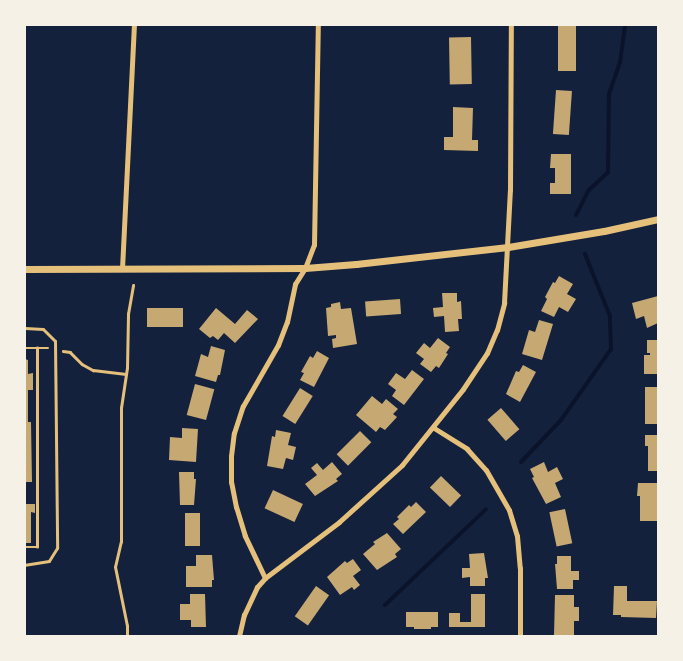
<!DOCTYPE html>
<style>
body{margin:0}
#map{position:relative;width:683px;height:661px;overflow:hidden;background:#14213d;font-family:"Nunito Sans",sans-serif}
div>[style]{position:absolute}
.stream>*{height:4px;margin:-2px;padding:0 2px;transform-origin:2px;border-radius:2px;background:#0b132b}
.building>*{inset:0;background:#c6a872;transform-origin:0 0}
.path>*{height:2.5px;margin:-1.25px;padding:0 1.25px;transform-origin:1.25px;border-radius:1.25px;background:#e5c07b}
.service>*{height:3px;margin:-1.5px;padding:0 1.5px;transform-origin:1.5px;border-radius:1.5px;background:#e5c07b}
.minor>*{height:5px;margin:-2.5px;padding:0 2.5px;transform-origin:2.5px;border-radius:2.5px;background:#e5c07b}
.tertiary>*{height:7px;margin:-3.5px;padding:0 3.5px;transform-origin:3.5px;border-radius:3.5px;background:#e5c07b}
span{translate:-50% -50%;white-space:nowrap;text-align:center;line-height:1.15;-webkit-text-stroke:4px #f6f1e7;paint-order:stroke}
.frame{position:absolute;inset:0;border:26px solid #f6f1e7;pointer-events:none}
</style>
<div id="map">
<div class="stream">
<i style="left:576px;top:215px;width:28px;rotate:-63deg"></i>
<i style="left:589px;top:190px;width:26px;rotate:-43deg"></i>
<i style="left:608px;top:172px;width:78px;rotate:-89.3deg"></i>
<i style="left:609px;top:94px;width:34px;rotate:-71deg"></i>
<i style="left:620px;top:62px;width:37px;rotate:-82deg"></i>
<i style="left:521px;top:462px;width:58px;rotate:-46.4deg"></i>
<i style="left:561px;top:420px;width:87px;rotate:-54.8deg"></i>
<i style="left:611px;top:349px;width:33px;rotate:-92deg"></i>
<i style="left:610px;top:316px;width:67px;rotate:-112deg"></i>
<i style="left:385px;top:605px;width:139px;rotate:-43.5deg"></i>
</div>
<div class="building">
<i style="left:558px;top:25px;width:18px;height:46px"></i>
<i style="left:471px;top:37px;width:47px;height:22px;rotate:89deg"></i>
<i style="left:556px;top:90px;width:16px;height:44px;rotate:4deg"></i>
<i style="clip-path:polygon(453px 107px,473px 108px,472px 140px,478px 140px,478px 151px,444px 150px,444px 137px,453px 137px)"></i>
<i style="clip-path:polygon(551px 154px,571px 154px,571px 194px,550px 194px,550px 183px,555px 183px,555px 168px,550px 168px)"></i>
<i style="clip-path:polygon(559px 276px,573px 284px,567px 294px,576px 299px,568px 312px,559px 307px,554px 317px,541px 311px,547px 299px,545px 297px,553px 282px,555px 283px)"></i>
<i style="clip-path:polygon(442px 293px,457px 293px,457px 302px,461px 301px,462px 319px,458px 319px,459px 331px,445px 332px,444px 316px,434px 317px,433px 308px,443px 307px)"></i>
<i style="clip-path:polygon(658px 296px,658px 323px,647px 328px,644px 316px,636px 319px,632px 303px)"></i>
<i style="left:400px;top:299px;width:15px;height:35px;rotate:86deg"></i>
<i style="clip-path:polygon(340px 302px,341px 309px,351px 308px,357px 344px,333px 348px,332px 339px,336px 338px,336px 335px,328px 336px,326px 308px,331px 307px,331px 304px)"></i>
<i style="left:147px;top:308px;width:36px;height:19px"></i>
<i style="clip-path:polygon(216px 308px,235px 324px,247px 310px,258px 319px,235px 343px,224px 333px,218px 340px,213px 336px,210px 338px,199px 329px)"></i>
<i style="clip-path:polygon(539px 320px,553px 324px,542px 360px,522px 354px,529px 330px,535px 332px)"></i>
<i style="clip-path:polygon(438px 338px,450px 347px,446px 353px,448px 354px,439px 368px,436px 366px,431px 372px,420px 364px,424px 359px,416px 353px,424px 343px,430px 348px)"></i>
<i style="clip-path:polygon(647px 340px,658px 340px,658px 374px,644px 374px,644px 355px,650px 355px,650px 353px,647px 353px)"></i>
<i style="clip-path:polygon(211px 346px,225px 350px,220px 375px,218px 375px,216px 382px,195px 376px,201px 354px,208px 357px)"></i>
<i style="clip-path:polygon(317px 351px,329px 358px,314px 387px,300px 380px,304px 373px,301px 372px,310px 356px,313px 358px)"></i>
<i style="clip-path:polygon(25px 359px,28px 360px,28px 374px,33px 373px,33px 390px,28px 390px,28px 422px,31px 422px,32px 482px,25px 482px)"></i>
<i style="clip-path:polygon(523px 365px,536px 372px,520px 402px,506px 394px,516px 371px,519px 372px)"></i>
<i style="clip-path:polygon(412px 370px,424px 379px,404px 405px,392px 396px,396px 390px,388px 384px,396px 373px,405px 379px)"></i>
<i style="left:195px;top:384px;width:20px;height:32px;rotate:15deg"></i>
<i style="left:645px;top:387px;width:13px;height:37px"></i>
<i style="left:300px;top:388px;width:15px;height:33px;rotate:32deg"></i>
<i style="clip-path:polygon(372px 396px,382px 404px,386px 399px,398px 409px,393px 414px,397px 417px,385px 430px,380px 427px,376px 432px,356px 415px)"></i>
<i style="left:501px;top:408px;width:28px;height:18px;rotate:49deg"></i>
<i style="clip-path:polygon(182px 428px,198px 429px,196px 462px,169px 460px,170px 437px,182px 438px)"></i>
<i style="clip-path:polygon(276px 430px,291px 433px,288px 445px,296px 447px,293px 460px,286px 458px,283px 469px,267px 466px,272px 436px,275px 437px)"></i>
<i style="left:360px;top:431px;width:16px;height:33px;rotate:45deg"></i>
<i style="clip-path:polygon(645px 435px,658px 435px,658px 471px,648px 471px,648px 446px,645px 446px)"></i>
<i style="clip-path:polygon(332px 462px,342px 474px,336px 479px,338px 481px,315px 496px,305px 484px,317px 475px,311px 468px,317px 463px,323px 470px)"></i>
<i style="clip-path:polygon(544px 462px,548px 472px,557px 467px,563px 479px,555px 483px,561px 497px,546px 504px,532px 478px,534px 477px,530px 469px)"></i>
<i style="clip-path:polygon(179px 472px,194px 472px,194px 479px,196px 479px,194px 505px,180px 505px)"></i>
<i style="left:441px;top:476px;width:28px;height:16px;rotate:44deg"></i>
<i style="clip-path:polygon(638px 483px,658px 483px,658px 521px,640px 521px,640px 496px,637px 496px)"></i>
<i style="left:273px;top:490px;width:33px;height:20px;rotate:25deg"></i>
<i style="clip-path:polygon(416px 502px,426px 512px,403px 534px,393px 524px,399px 519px,397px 517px,409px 505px,411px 507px)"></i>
<i style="clip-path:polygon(25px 504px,35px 504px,35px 513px,31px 512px,31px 543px,25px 543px)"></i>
<i style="left:565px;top:509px;width:35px;height:16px;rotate:78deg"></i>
<i style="left:185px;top:513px;width:15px;height:33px"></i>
<i style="clip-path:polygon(387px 533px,401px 549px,395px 554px,397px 557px,377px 570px,363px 554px,375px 544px,373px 542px)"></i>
<i style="clip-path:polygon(484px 553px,488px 578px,485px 578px,485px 586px,470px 586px,470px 577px,462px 578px,462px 568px,470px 568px,469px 554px)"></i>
<i style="clip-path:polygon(196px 555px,212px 555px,214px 580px,212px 580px,212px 587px,186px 587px,186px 566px,196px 566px)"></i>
<i style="clip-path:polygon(557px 556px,571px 556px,571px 571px,579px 571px,579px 580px,573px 580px,573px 589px,557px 589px,555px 564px,557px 564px)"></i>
<i style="clip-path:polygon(353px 559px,361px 570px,353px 576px,360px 585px,354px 590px,352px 587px,340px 595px,327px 577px,345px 561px,347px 563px)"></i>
<i style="left:316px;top:586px;width:16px;height:37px;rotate:35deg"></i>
<i style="clip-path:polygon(614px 586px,627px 586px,627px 601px,657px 601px,656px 618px,621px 617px,621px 615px,613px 615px)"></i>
<i style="clip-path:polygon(190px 594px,205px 594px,206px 627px,191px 627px,191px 620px,180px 620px,180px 604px,190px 604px)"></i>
<i style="clip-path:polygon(471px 594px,485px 594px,485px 627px,449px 627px,449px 613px,460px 613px,460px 622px,471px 622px)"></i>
<i style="clip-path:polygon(555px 595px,574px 595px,574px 607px,579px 607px,579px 621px,574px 621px,574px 635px,554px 635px)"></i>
<i style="clip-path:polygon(406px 612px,438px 612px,438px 627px,431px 627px,431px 629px,414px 629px,414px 627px,406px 627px)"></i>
</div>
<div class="path">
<i style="left:25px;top:348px;width:23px"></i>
<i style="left:63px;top:351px;width:7px;rotate:8deg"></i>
<i style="left:70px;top:352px;width:17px;rotate:45deg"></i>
<i style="left:82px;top:364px;width:13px;rotate:29deg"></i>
<i style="left:93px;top:370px;width:33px;rotate:7deg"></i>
<i style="left:25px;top:547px;width:12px"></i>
<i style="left:37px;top:547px;width:199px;rotate:-90deg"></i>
<i style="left:127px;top:636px;width:10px;rotate:-90deg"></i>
<i style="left:127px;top:626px;width:60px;rotate:-101.5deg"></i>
<i style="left:115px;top:567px;width:26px;rotate:-77deg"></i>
<i style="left:121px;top:542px;width:134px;rotate:-90deg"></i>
<i style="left:121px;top:408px;width:40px;rotate:-81.5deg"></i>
<i style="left:127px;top:368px;width:54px;rotate:-88.9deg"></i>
<i style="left:128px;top:314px;width:29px;rotate:-80deg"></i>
</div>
<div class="service">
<i style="left:25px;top:328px;width:18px;rotate:3deg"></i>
<i style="left:43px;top:329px;width:17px;rotate:45deg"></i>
<i style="left:55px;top:341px;width:207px;rotate:89.4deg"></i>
<i style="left:57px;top:548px;width:15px;rotate:122deg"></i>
<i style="left:49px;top:561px;width:24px;rotate:171deg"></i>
</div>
<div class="minor">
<i style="left:122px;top:269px;width:244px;rotate:-87.2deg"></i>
<i style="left:434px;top:428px;width:39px;rotate:32deg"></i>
<i style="left:467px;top:449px;width:28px;rotate:48deg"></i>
<i style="left:486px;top:470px;width:46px;rotate:60.1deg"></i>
<i style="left:509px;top:510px;width:27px;rotate:73deg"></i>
<i style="left:517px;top:536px;width:32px;rotate:85deg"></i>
<i style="left:520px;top:568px;width:68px;rotate:90deg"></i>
<i style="left:265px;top:578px;width:47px;rotate:-115.5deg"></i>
<i style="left:245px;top:536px;width:30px;rotate:-107deg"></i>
<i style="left:236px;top:507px;width:25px;rotate:-101deg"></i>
<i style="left:231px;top:482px;width:26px;rotate:-90deg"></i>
<i style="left:231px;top:456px;width:23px;rotate:-83deg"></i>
<i style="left:234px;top:433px;width:28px;rotate:-72deg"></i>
<i style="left:243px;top:406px;width:70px;rotate:-60.2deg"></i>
<i style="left:278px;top:345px;width:25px;rotate:-69deg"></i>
<i style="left:287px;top:322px;width:39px;rotate:-78deg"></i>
<i style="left:295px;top:284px;width:19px;rotate:-58deg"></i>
<i style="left:305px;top:268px;width:25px;rotate:-69deg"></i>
<i style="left:314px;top:245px;width:220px;rotate:-89deg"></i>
<i style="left:239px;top:636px;width:22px;rotate:-77deg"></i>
<i style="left:244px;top:615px;width:31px;rotate:-65deg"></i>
<i style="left:257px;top:587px;width:12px;rotate:-48deg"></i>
<i style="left:265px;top:578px;width:93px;rotate:-37.1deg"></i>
<i style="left:339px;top:522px;width:85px;rotate:-42.1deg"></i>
<i style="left:402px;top:465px;width:97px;rotate:-51.2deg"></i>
<i style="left:463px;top:389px;width:43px;rotate:-56.3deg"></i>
<i style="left:487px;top:353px;width:25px;rotate:-67deg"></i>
<i style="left:497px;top:330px;width:28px;rotate:-75deg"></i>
<i style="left:504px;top:303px;width:113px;rotate:-87deg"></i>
<i style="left:510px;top:190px;width:165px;rotate:-89.7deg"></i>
</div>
<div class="tertiary">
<i style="left:25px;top:269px;width:280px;rotate:-0.2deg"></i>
<i style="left:305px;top:268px;width:51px;rotate:-4.5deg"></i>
<i style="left:356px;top:264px;width:153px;rotate:-6.4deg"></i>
<i style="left:508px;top:247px;width:97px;rotate:-9.5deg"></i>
<i style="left:604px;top:231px;width:55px;rotate:-12.5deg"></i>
</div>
<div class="frame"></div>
</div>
